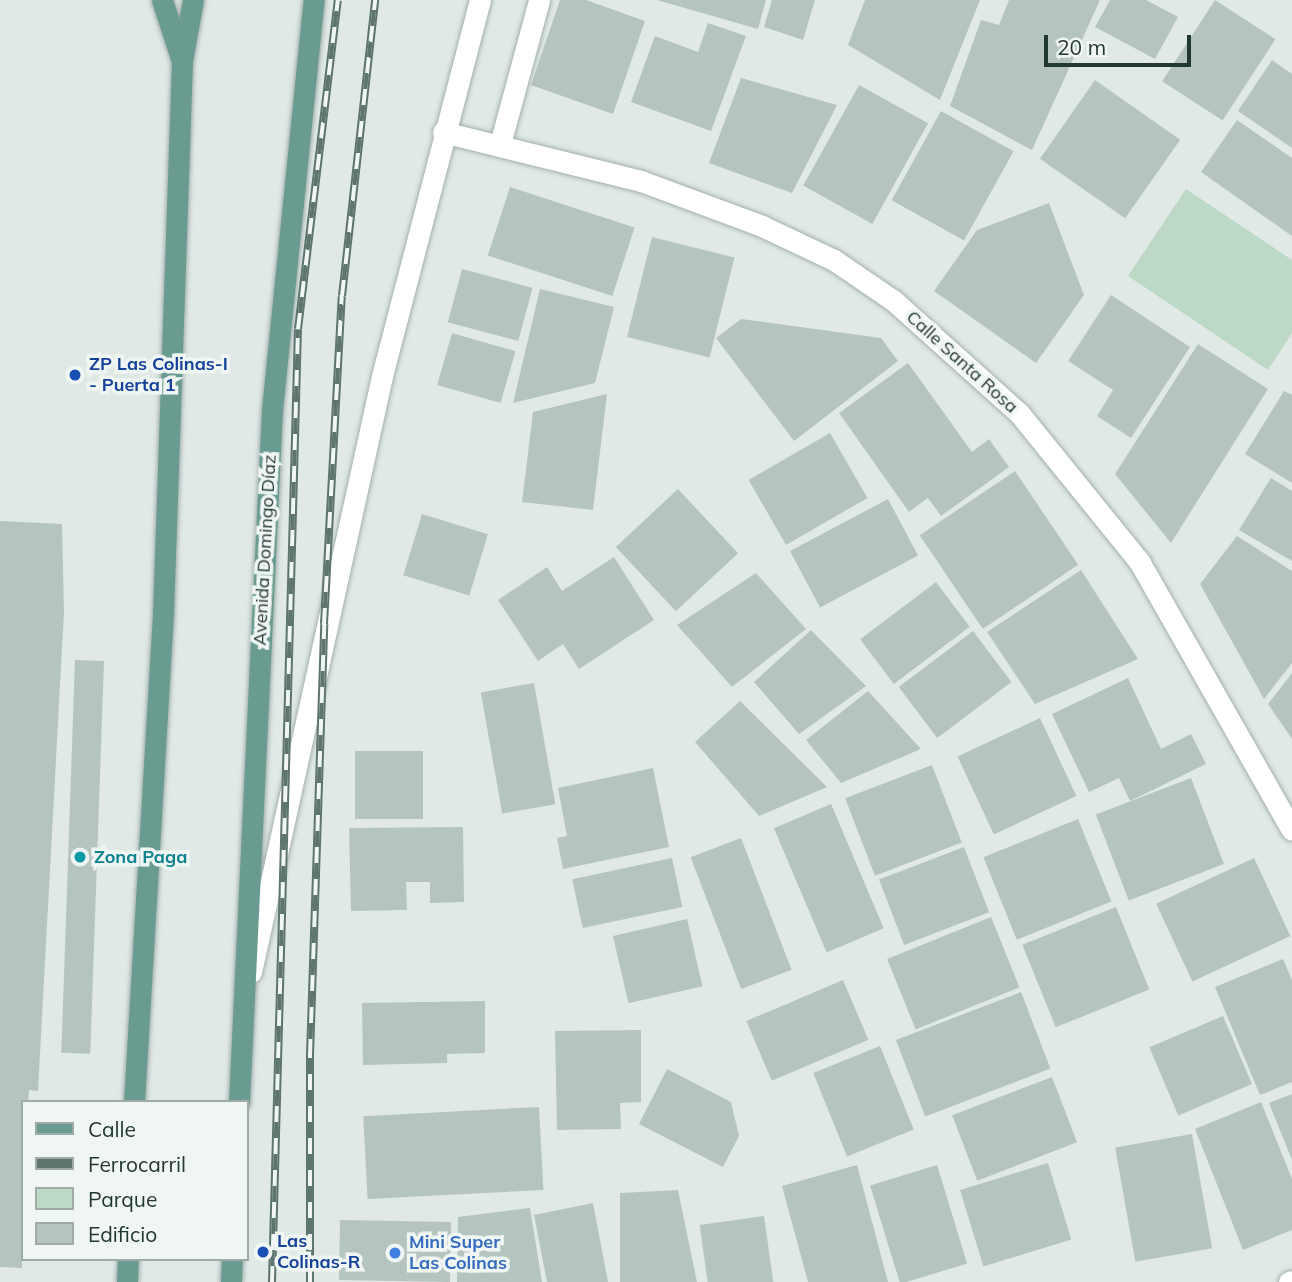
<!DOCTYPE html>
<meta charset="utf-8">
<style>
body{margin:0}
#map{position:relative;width:1292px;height:1282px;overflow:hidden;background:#e0e9e6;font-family:Mulish,sans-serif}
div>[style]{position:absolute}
.green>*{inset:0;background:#bbd9c5}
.building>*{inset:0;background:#b6c4bf;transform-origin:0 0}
.roads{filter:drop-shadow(0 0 2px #a3b0ad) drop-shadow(0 0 2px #a3b0ad)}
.street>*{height:21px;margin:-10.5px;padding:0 10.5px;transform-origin:10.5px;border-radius:10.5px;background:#fff}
.secondary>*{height:21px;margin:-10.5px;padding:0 10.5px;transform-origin:10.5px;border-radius:10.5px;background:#fff}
.primary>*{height:21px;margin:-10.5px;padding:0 10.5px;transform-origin:10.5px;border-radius:10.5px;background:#699b91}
.rail>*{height:8px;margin-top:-4px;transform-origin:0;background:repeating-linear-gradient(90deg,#f0f6f4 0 16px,#5d746f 0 32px);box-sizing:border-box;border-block:2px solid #5d746f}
.dots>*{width:19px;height:19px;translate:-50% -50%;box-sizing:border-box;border:4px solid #f0f6f4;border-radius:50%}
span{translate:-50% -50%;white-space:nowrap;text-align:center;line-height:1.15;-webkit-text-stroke:7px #f0f6f4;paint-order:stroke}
.street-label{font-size:18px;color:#223834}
.transit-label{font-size:18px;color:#164399;font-weight:700}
.left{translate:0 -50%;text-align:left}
.culture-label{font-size:18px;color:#0d838f;font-weight:700}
.shop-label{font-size:18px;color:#366cbe;font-weight:700}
.legend{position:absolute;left:21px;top:1100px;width:228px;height:161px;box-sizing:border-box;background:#f0f6f4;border:2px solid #9eaaa7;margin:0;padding:9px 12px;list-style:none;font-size:21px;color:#223834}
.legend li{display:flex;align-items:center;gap:14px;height:35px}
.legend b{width:35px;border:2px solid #9eaaa7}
.scale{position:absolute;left:1044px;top:35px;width:147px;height:32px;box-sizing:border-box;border:4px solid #223834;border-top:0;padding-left:9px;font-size:21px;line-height:24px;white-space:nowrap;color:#223834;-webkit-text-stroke:5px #f0f6f4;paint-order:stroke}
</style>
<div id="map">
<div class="green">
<i style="clip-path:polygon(1186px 189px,1292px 260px,1292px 333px,1268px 370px,1128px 276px)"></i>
</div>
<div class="building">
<i style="clip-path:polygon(560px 0,586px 0,645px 21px,613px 114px,531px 85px)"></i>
<i style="clip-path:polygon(657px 0,766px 0,758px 29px)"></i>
<i style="clip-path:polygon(772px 0,815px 0,803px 40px,764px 27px)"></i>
<i style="clip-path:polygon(865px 0,980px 0,940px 100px,848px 45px)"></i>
<i style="clip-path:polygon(1009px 0,1100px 0,1032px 150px,950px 106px,981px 20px,999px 25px)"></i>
<i style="clip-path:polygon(1110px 0,1146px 0,1178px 17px,1155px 59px,1095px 27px)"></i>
<i style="left:1215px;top:0;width:72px;height:97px;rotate:33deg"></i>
<i style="clip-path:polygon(708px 23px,746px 36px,711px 131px,631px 102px,655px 36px,698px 52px)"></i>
<i style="clip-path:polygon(1272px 60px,1292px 74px,1292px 148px,1238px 111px)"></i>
<i style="clip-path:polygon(741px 78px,837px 105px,792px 193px,709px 163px)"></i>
<i style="left:1095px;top:80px;width:104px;height:96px;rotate:35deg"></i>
<i style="left:859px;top:85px;width:79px;height:115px;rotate:29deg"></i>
<i style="left:941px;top:111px;width:83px;height:102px;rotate:29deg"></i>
<i style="clip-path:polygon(1237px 120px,1292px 158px,1292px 236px,1201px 172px)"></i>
<i style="left:510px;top:187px;width:131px;height:72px;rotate:18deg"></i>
<i style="clip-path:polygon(1049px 203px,1084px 295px,1036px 363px,934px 291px,977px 230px)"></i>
<i style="left:652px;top:237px;width:85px;height:103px;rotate:14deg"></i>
<i style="left:462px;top:269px;width:73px;height:55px;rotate:15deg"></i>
<i style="clip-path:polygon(540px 289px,614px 307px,595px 383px,513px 403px)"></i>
<i style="clip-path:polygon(1111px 295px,1190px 347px,1131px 438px,1097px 416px,1113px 390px,1068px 361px)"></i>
<i style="clip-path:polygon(741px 319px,881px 338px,898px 361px,794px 441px,716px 338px)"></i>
<i style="left:452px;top:333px;width:66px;height:54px;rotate:16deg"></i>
<i style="clip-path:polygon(1198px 344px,1268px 389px,1171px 543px,1115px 474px)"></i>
<i style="clip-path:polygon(908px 363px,972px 452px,989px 439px,1009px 467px,941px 516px,928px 498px,909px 512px,839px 413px)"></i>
<i style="clip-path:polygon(1284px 391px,1292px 395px,1292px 483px,1245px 454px)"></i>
<i style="clip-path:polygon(607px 394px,593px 510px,522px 502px,533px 412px)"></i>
<i style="left:830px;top:433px;width:75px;height:94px;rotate:60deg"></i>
<i style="left:1015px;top:471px;width:113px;height:115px;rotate:56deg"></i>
<i style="clip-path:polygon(1271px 478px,1292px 491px,1292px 561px,1239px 530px)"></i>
<i style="left:678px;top:489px;width:88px;height:85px;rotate:47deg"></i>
<i style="left:888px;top:499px;width:64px;height:111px;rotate:62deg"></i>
<i style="left:422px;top:514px;width:69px;height:64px;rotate:17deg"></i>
<i style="clip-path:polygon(0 521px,62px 524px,64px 612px,38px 1091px,29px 1090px,28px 1102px,23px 1102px,22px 1268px,0 1267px)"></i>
<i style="clip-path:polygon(1237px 536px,1292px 571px,1292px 663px,1264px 699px,1200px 584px)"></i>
<i style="clip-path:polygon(614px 557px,654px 620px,579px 669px,563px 644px,538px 661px,498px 600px,547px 567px,562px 591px)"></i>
<i style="clip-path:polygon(1081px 570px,1138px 659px,1035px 704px,987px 632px)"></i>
<i style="clip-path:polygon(756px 573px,806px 629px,732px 687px,677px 625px)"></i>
<i style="left:936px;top:582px;width:56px;height:95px;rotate:53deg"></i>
<i style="clip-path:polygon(811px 630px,866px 686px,799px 734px,754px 682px)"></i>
<i style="left:973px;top:631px;width:64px;height:93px;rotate:53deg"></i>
<i style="left:75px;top:660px;width:29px;height:393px;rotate:2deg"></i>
<i style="clip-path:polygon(1292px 673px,1292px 739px,1268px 704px)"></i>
<i style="clip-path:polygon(1128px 678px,1161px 749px,1191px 734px,1206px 764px,1130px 801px,1119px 778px,1089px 792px,1052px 714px)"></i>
<i style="left:534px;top:683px;width:123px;height:54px;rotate:80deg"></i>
<i style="clip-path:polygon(868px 691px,921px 749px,841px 783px,806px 740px)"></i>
<i style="clip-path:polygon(740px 701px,827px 787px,759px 816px,695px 742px)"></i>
<i style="left:1040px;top:718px;width:86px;height:91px;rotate:65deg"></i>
<i style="left:355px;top:751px;width:68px;height:68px"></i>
<i style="left:932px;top:765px;width:83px;height:93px;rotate:69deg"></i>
<i style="clip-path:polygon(653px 768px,669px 847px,563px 869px,557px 838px,567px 836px,558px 788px)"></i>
<i style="left:1191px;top:778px;width:92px;height:102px;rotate:69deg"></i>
<i style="left:831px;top:804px;width:135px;height:62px;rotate:67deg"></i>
<i style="left:1078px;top:819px;width:89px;height:102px;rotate:68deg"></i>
<i style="clip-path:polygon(463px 827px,464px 902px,430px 903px,430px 882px,406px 882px,407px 910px,351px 911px,349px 828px)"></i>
<i style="left:741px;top:838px;width:141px;height:54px;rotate:69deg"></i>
<i style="left:964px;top:847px;width:70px;height:91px;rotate:69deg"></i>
<i style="left:672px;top:858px;width:50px;height:102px;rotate:78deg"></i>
<i style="left:1254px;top:858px;width:86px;height:108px;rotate:65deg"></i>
<i style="left:1116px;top:907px;width:89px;height:101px;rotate:68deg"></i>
<i style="left:991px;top:917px;width:76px;height:112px;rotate:68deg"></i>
<i style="left:687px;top:919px;width:69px;height:76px;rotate:77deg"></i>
<i style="clip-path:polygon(1283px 959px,1292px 980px,1292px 1082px,1260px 1095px,1215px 987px)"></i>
<i style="left:843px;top:980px;width:65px;height:105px;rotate:67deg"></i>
<i style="left:1021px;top:992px;width:82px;height:134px;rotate:69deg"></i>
<i style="clip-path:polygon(485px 1001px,485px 1053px,447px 1054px,447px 1063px,363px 1065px,362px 1003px)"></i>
<i style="left:1223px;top:1016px;width:74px;height:80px;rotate:67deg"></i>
<i style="clip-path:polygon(641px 1030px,641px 1102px,620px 1103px,621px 1129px,557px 1130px,555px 1031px)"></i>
<i style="left:880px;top:1046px;width:90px;height:72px;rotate:68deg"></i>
<i style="clip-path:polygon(667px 1069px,731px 1102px,739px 1136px,723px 1167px,639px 1124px)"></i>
<i style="left:1052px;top:1077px;width:70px;height:107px;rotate:69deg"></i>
<i style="clip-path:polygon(1292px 1094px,1292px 1160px,1269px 1103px)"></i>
<i style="clip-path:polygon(1261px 1102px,1292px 1179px,1292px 1230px,1243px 1250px,1195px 1129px)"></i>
<i style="left:539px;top:1107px;width:83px;height:176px;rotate:87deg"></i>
<i style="left:1192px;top:1134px;width:116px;height:78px;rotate:80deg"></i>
<i style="left:1048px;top:1163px;width:80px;height:92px;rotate:73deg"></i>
<i style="clip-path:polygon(857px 1165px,888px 1282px,808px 1282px,782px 1186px)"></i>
<i style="left:937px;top:1165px;width:103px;height:70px;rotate:73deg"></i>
<i style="clip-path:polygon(678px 1190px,697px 1282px,620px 1282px,620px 1193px)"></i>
<i style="clip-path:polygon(593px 1203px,608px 1282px,547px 1282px,534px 1215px)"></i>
<i style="clip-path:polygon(530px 1208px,542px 1282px,457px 1282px,458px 1217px)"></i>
<i style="left:764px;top:1216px;width:67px;height:65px;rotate:82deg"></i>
<i style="left:451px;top:1222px;width:60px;height:111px;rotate:91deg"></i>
</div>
<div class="roads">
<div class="street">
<i style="left:443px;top:132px;width:204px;rotate:13.9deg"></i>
<i style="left:641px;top:181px;width:129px;rotate:20.4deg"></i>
<i style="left:762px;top:226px;width:80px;rotate:25.3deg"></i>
<i style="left:834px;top:260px;width:73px;rotate:34.3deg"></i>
<i style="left:894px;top:301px;width:168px;rotate:41.9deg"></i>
<i style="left:1019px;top:413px;width:191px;rotate:51deg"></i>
<i style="left:1139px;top:561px;width:309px;rotate:60.4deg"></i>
<i style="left:500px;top:144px;width:149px;rotate:-74.8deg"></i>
<i style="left:1289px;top:1282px;width:3px;rotate:-18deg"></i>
</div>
<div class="secondary">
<i style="left:251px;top:972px;width:610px;rotate:-77.6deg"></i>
<i style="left:382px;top:376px;width:389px;rotate:-75.4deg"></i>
</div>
<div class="primary">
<i style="left:162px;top:0;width:61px;rotate:71.9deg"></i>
<i style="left:134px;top:1102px;width:489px;rotate:-86.6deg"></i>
<i style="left:163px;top:614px;width:553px;rotate:-88.03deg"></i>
<i style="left:182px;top:61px;width:62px;rotate:-79.8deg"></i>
<i style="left:239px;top:1102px;width:693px;rotate:-87.27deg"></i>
<i style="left:272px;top:410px;width:412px;rotate:-84.2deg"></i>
<i style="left:127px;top:1282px;width:23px;rotate:-88deg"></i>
<i style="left:231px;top:1282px;width:23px;rotate:-88deg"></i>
</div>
</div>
<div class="rail">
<i style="left:272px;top:1282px;width:953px;rotate:-88.44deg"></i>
<i style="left:298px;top:329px;width:331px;rotate:-83.1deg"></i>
<i style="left:310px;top:1282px;width:227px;rotate:-90deg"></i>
<i style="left:310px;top:1055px;width:431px;rotate:-88.1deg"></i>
<i style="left:324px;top:624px;width:328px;rotate:-86.9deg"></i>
<i style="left:342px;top:296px;width:298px;rotate:-83.6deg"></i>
</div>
<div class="dots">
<i style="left:75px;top:375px;background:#1a4fb4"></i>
<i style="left:80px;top:857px;background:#0f9aa8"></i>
<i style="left:263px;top:1252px;background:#1a4fb4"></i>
<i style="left:395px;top:1253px;background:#3f7fe0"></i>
</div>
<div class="street-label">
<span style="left:962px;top:362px;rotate:42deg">Calle Santa Rosa</span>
<span style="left:265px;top:550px;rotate:-87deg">Avenida Domingo Díaz</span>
</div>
<div class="transit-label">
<span class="left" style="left:89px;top:375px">ZP Las Colinas-I<br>- Puerta 1</span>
<span class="left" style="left:277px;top:1252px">Las<br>Colinas-R</span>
</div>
<div class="culture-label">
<span class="left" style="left:94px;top:857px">Zona Paga</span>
</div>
<div class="shop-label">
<span class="left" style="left:409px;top:1253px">Mini Super<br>Las Colinas</span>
</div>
<ul class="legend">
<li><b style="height:9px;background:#699b91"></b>Calle</li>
<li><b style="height:9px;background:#5d746f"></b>Ferrocarril</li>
<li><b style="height:19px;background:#bbd9c5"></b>Parque</li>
<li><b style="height:19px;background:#b6c4bf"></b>Edificio</li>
</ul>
<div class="scale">20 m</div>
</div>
